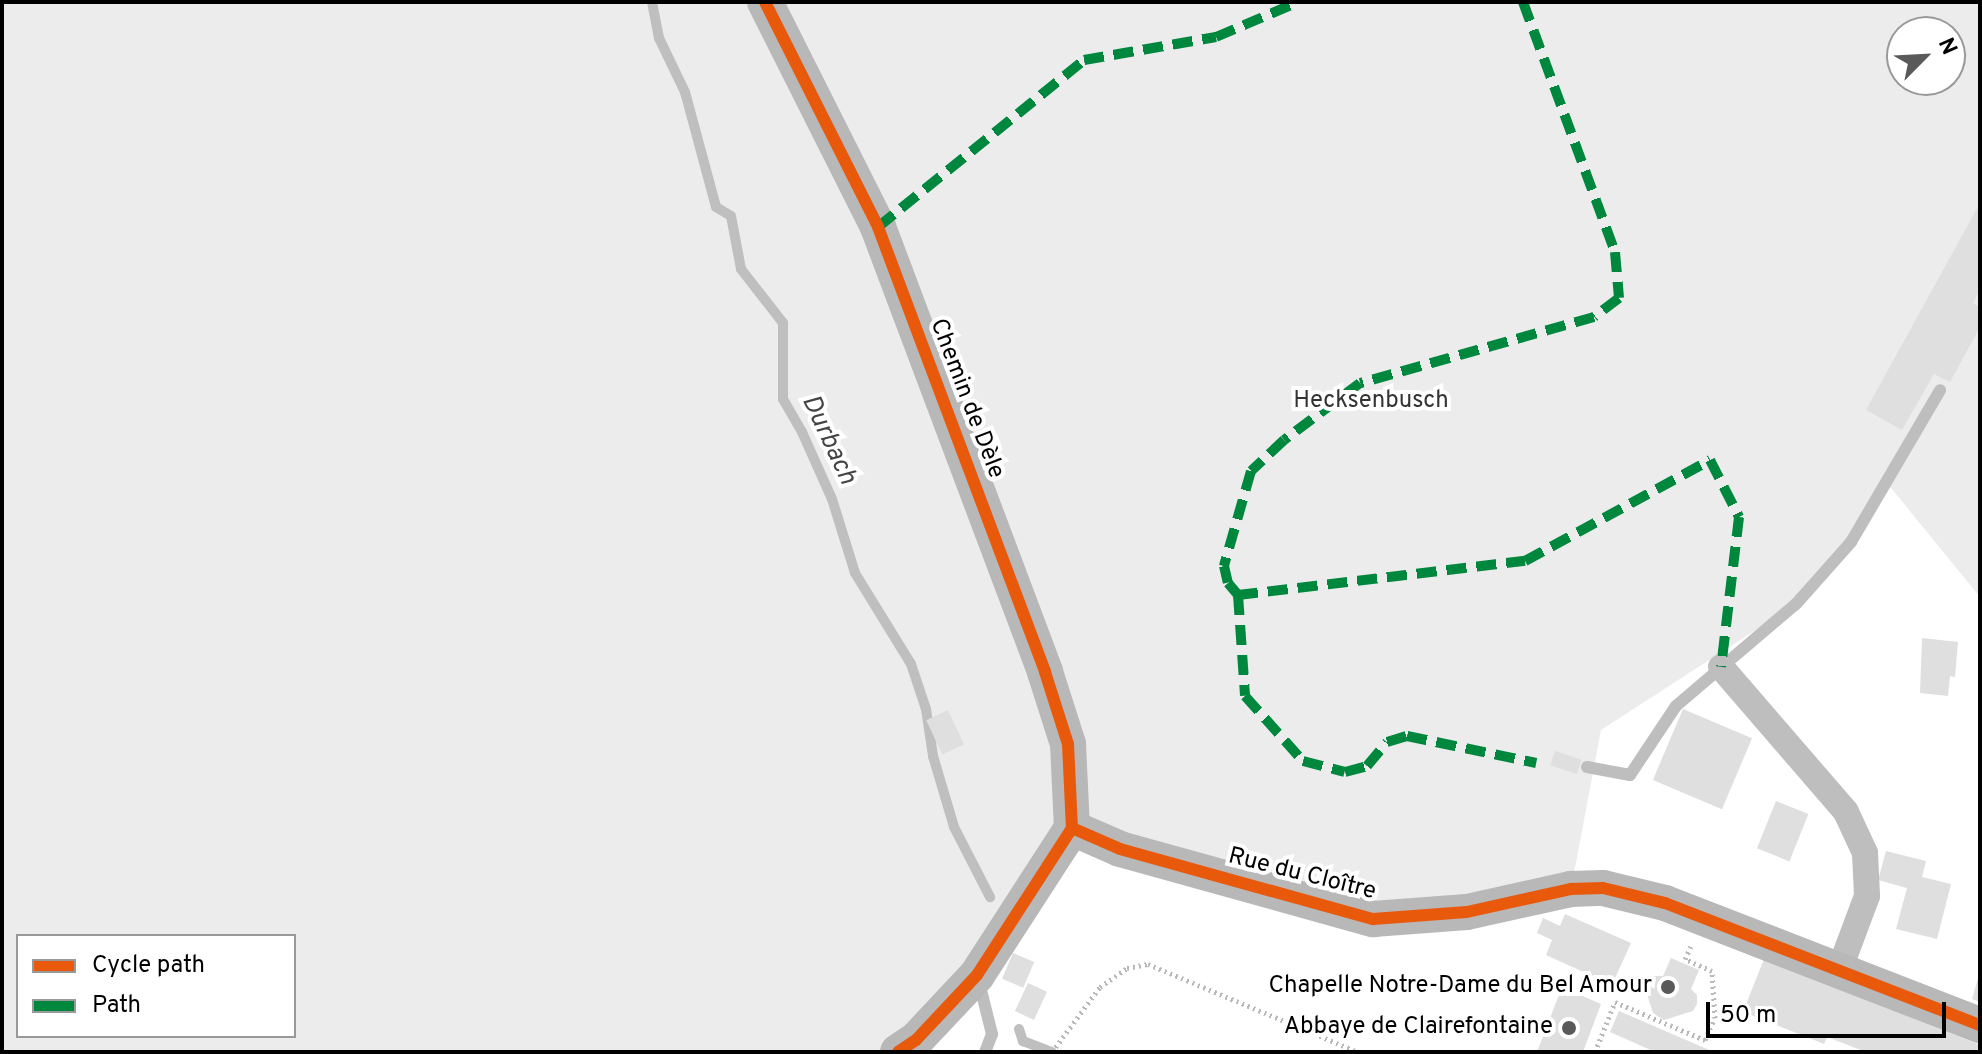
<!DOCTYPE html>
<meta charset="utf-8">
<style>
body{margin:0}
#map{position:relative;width:1982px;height:1054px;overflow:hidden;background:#fff;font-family:Overpass,sans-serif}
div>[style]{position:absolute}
.green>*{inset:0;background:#ececec}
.stream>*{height:10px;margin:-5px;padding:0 5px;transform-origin:5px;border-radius:5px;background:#bfbfbf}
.building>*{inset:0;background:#dfdfdf;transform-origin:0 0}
.path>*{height:5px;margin-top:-2.5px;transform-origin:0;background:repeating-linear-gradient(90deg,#b9b9b9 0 2px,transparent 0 6px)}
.lane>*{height:12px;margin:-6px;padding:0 6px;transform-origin:6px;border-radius:6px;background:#bebebe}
.street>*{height:26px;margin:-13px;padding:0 13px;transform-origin:13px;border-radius:13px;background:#bebebe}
.secondary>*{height:36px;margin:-18px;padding:0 18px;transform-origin:18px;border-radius:18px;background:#b8b8b8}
.quiet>*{height:10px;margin-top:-5px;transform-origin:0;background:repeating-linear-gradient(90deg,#00873e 0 20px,transparent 0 30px)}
.cycleway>*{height:12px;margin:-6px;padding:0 6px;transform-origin:6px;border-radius:6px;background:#e8590c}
.dots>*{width:22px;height:22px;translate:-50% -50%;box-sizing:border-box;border:4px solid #fff;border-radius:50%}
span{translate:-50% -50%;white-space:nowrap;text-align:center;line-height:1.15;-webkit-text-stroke:8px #fff;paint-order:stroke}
.street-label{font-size:24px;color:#000}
.park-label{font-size:24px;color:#333}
.poi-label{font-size:24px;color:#000}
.right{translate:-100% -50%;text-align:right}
.water-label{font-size:26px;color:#444;font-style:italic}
.frame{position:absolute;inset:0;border:4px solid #000;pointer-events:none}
.legend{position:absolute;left:16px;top:934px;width:280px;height:104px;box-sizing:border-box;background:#fff;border:2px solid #999;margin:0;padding:10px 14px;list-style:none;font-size:24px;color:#000}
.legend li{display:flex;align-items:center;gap:16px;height:40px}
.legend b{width:40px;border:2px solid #999}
.north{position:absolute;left:1886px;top:16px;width:80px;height:80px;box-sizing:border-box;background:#fff;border:2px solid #999;border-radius:50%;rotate:66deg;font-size:22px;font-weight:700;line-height:32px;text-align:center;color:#000}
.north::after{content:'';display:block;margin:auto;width:28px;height:36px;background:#595959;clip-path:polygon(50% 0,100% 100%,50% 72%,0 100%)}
.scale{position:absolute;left:1706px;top:1002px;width:240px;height:36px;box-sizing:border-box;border:4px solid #000;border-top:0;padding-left:10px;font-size:24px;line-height:28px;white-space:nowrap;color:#000;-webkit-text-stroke:6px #fff;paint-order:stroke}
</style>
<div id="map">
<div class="green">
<i style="clip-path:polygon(evenodd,2px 2px,1980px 2px,1980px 597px,1887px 483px,1851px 542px,1796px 604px,1601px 730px,1571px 889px,1373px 919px,1072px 828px,898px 1052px,2px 1052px,2px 2px,1902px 32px,1950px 32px,1950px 80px,1902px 80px,1902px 32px,2px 2px,18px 936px,294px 936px,294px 1036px,18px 1036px,18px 936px)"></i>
</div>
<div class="stream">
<i style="left:652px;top:2px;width:37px;rotate:79deg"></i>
<i style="left:659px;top:38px;width:60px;rotate:64.3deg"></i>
<i style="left:685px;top:92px;width:119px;rotate:74.9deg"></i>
<i style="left:716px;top:207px;width:17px;rotate:31deg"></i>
<i style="left:731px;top:216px;width:54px;rotate:79.3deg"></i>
<i style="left:741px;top:269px;width:68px;rotate:52.1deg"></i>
<i style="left:783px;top:323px;width:76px;rotate:90deg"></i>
<i style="left:783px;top:399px;width:38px;rotate:60deg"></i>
<i style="left:802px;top:432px;width:73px;rotate:65.9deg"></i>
<i style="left:832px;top:499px;width:77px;rotate:72.7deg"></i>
<i style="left:855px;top:573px;width:107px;rotate:58.4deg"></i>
<i style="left:911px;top:664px;width:47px;rotate:71.6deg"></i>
<i style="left:926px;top:709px;width:48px;rotate:81.5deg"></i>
<i style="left:933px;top:756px;width:74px;rotate:73.5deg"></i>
<i style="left:954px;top:827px;width:79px;rotate:62.8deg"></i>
<i style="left:1019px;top:1029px;width:13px;rotate:72deg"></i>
<i style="left:1023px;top:1041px;width:31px;rotate:21deg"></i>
</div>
<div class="building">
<i style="clip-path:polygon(1980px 203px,1980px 289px,1973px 303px,1980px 307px,1980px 327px,1950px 382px,1934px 374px,1902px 430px,1866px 410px)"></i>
<i style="clip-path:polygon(1922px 638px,1958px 642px,1955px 677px,1950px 676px,1948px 696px,1920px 693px)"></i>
<i style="left:1683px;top:709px;width:75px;height:77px;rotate:23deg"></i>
<i style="left:948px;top:710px;width:38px;height:24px;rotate:65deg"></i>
<i style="left:1555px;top:751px;width:28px;height:15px;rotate:18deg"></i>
<i style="left:1776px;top:801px;width:35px;height:51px;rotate:22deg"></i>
<i style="clip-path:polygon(1886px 851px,1926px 861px,1922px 877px,1951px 884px,1937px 939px,1896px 929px,1907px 888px,1878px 880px)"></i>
<i style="clip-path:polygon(1565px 914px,1631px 943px,1612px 985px,1546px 955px,1552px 940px,1537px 933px,1543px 918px,1560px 926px)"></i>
<i style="left:1013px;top:953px;width:23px;height:28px;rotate:23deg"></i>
<i style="clip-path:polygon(1671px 958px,1699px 970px,1691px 989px,1697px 995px,1697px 1004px,1693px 1011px,1664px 1020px,1653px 1013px,1644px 985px,1651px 976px,1663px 976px)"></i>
<i style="clip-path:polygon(1764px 959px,1980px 1045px,1980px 1052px,1866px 1052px,1827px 1037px,1824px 1044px,1743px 1012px)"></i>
<i style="clip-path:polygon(1979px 975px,1980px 975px,1980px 1002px,1972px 999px)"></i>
<i style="left:1028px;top:983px;width:21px;height:31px;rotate:25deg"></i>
<i style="clip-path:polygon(1562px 987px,1601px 1004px,1583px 1052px,1537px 1052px)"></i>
<i style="clip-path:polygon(1619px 1011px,1714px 1052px,1655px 1052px,1610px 1032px)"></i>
</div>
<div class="path">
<i style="left:1052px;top:1052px;width:81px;rotate:-53.6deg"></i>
<i style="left:1100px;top:987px;width:33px;rotate:-35deg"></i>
<i style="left:1127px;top:968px;width:21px;rotate:-11deg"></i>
<i style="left:1148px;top:964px;width:228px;rotate:22.7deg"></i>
<i style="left:1595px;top:1052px;width:54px;rotate:-68.2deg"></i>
<i style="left:1615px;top:1002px;width:98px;rotate:22.9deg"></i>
<i style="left:1705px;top:1040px;width:24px;rotate:-66deg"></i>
<i style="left:1715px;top:1018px;width:47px;rotate:-93.7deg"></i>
<i style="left:1712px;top:971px;width:30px;rotate:-156deg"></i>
<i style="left:1685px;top:959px;width:14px;rotate:-65deg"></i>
</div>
<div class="lane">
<i style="left:1587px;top:767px;width:44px;rotate:10.5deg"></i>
<i style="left:1630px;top:775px;width:83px;rotate:-56.3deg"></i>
<i style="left:1676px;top:706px;width:157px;rotate:-40.4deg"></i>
<i style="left:1796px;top:604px;width:83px;rotate:-48.4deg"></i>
<i style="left:1851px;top:542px;width:176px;rotate:-59.6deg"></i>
<i style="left:979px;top:982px;width:54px;rotate:76deg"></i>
<i style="left:992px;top:1034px;width:19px;rotate:111deg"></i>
</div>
<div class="street">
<i style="left:1721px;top:667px;width:191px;rotate:49.2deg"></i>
<i style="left:1846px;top:812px;width:45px;rotate:65.1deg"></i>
<i style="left:1865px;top:853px;width:43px;rotate:87.3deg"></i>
<i style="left:1867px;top:896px;width:80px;rotate:110.5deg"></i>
</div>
<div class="secondary">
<i style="left:765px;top:2px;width:252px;rotate:63.3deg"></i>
<i style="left:878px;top:227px;width:475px;rotate:69.4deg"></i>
<i style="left:1045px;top:672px;width:76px;rotate:72.3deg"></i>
<i style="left:1068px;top:744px;width:84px;rotate:87.3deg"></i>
<i style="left:1072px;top:828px;width:52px;rotate:23.6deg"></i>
<i style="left:1120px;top:849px;width:263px;rotate:15.5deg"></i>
<i style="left:1373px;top:919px;width:94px;rotate:-4.3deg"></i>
<i style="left:1467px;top:912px;width:107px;rotate:-12.5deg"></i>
<i style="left:1571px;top:889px;width:32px;rotate:-2deg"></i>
<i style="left:1603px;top:888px;width:64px;rotate:13.6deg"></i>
<i style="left:1665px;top:903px;width:338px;rotate:21.2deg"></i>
<i style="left:898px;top:1052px;width:22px;rotate:-34deg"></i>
<i style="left:916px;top:1040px;width:89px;rotate:-46.8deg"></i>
<i style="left:977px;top:975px;width:175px;rotate:-57.1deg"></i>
</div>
<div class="quiet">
<i style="left:1523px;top:2px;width:266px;rotate:69.8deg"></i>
<i style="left:1615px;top:252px;width:46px;rotate:85deg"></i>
<i style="left:1619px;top:298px;width:31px;rotate:143deg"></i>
<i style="left:1594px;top:317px;width:243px;rotate:164.2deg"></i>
<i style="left:1360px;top:383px;width:95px;rotate:143.1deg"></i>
<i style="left:1284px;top:440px;width:45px;rotate:136.8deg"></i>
<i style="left:1251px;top:471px;width:99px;rotate:105.9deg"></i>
<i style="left:1224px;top:566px;width:17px;rotate:77deg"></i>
<i style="left:1228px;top:583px;width:16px;rotate:50deg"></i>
<i style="left:1238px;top:595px;width:101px;rotate:86deg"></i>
<i style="left:1245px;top:696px;width:87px;rotate:48.3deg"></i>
<i style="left:1303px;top:761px;width:43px;rotate:14.7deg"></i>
<i style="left:1345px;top:772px;width:23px;rotate:-15deg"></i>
<i style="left:1367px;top:766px;width:31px;rotate:-50deg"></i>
<i style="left:1387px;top:742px;width:21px;rotate:-17deg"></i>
<i style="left:1407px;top:736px;width:132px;rotate:11.8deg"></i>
<i style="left:878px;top:227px;width:265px;rotate:-39deg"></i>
<i style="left:1084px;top:60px;width:134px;rotate:-9.9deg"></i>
<i style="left:1216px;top:37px;width:89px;rotate:-23.1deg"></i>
<i style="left:1238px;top:595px;width:289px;rotate:-6.8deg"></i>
<i style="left:1525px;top:561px;width:211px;rotate:-28.6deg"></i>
<i style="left:1710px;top:460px;width:64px;rotate:63deg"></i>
<i style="left:1739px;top:517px;width:151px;rotate:96.8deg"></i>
</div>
<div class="cycleway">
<i style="left:765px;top:2px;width:252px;rotate:63.3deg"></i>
<i style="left:878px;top:227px;width:475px;rotate:69.4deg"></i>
<i style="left:1045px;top:672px;width:76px;rotate:72.3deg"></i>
<i style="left:1068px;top:744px;width:84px;rotate:87.3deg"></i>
<i style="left:1072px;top:828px;width:52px;rotate:23.6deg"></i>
<i style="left:1120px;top:849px;width:263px;rotate:15.5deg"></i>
<i style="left:1373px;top:919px;width:94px;rotate:-4.3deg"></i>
<i style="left:1467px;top:912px;width:107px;rotate:-12.5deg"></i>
<i style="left:1571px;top:889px;width:32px;rotate:-2deg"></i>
<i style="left:1603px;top:888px;width:64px;rotate:13.6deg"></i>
<i style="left:1665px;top:903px;width:338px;rotate:21.2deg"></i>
<i style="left:898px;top:1052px;width:22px;rotate:-34deg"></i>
<i style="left:916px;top:1040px;width:89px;rotate:-46.8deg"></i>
<i style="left:977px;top:975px;width:175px;rotate:-57.1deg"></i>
</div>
<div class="dots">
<i style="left:1668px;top:987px;background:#595959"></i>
<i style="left:1569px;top:1028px;background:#595959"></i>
</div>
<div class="street-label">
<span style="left:966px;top:399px;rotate:69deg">Chemin de Dèle</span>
<span style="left:1302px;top:875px;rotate:14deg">Rue du Cloître</span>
</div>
<div class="park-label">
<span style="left:1371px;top:402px">Hecksenbusch</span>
</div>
<div class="poi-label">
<span class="right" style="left:1652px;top:987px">Chapelle Notre-Dame du Bel Amour</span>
<span class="right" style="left:1553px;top:1028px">Abbaye de Clairefontaine</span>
</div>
<div class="water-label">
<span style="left:828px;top:440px;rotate:65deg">Durbach</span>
</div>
<div class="frame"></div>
<ul class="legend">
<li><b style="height:10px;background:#e8590c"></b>Cycle path</li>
<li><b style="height:10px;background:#00873e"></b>Path</li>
</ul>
<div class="north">N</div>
<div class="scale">50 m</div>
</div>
